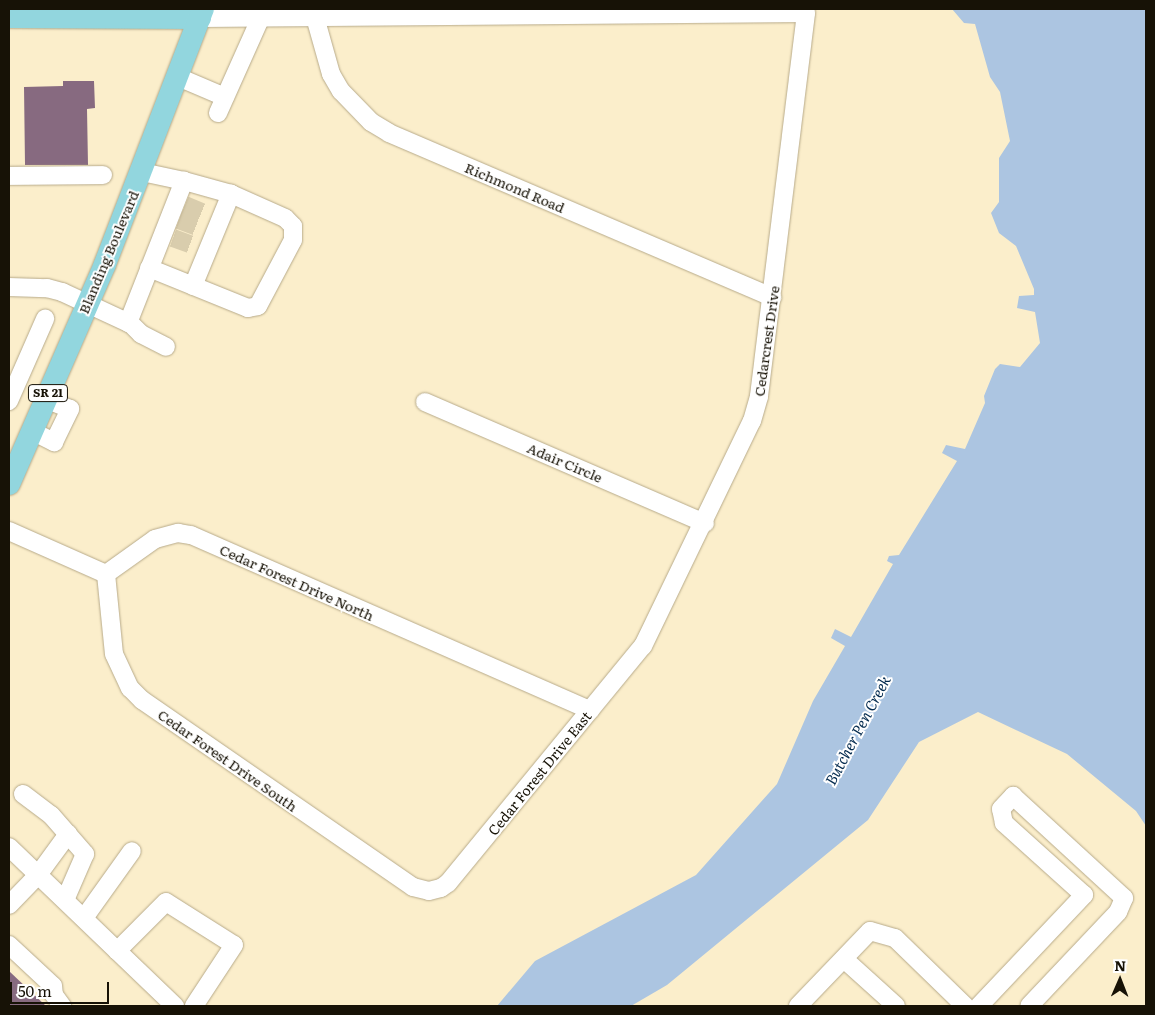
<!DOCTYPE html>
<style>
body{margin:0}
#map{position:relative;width:1155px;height:1015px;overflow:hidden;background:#fbeecb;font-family:Literata,serif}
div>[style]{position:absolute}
.water>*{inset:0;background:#acc5e1}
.building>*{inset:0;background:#876a80}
.minor-tunnel>*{height:18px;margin-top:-9px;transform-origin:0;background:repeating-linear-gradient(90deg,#d9cdad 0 18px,transparent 0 27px)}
.roads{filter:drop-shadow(0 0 1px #b7aa8a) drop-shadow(0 0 1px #b7aa8a)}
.minor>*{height:18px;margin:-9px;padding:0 9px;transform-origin:9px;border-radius:9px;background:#fff}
.major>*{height:22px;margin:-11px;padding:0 11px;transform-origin:11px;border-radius:11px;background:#92d6de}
span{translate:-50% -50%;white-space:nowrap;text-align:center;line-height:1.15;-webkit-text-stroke:4px #fff;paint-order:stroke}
.shield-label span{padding:1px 4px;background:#fff;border:1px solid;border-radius:4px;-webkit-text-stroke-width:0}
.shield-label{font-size:12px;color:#171206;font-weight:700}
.street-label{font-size:14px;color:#171206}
.water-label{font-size:15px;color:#032a4e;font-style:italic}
.frame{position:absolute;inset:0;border:10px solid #171206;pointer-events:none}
.north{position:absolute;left:1095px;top:955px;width:50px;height:50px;-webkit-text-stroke:4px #fff;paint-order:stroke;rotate:1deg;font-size:14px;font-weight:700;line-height:20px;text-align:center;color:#171206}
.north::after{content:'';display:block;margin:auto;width:18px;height:22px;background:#171206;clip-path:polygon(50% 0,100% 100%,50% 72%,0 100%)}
.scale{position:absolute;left:10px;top:982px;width:99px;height:22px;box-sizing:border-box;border:2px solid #171206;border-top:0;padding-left:6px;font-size:15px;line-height:18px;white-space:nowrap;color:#171206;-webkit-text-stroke:4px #fff;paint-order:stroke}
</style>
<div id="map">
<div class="water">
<i style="clip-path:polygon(952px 9px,1146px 9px,1146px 826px,1136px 811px,1067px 754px,978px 712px,919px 742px,868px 820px,667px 985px,631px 1006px,497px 1006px,535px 961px,696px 875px,777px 784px,813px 701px,845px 646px,831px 638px,835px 629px,851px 637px,893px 564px,887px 561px,889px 556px,899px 555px,957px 461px,942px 453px,946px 445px,965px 449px,985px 403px,984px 396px,995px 369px,1000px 364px,1020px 367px,1040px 343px,1035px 312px,1017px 308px,1019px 296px,1034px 295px,1034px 289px,1016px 246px,999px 233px,991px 213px,999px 202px,999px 158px,1010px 141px,1000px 92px,990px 77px,975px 24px,964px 23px)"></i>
</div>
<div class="building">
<i style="clip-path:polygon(63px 81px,94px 81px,95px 108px,87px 109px,88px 165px,25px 165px,24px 87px,63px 86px)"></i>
<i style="clip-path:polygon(9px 971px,46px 1006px,9px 1006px)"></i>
</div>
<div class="minor-tunnel">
<i style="left:185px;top:205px;width:26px;rotate:23deg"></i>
<i style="left:179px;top:220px;width:25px;rotate:21deg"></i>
<i style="left:173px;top:238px;width:23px;rotate:20deg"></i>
</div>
<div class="roads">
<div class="minor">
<i style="left:315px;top:17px;width:59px;rotate:74.3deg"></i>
<i style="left:331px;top:74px;width:20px;rotate:60deg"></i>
<i style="left:341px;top:91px;width:43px;rotate:45.9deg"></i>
<i style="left:371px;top:122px;width:21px;rotate:31deg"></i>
<i style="left:389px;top:133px;width:417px;rotate:23.2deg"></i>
<i style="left:178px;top:77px;width:51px;rotate:23.1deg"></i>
<i style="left:218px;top:113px;width:105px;rotate:-65.9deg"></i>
<i style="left:9px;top:176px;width:94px;rotate:-0.6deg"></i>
<i style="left:149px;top:268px;width:107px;rotate:22deg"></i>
<i style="left:248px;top:308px;width:10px;rotate:-11deg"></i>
<i style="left:258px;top:306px;width:75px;rotate:-62.1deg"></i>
<i style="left:293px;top:240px;width:14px;rotate:-90deg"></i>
<i style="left:293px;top:226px;width:11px;rotate:-135deg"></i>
<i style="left:285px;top:218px;width:59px;rotate:-156deg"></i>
<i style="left:231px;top:194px;width:49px;rotate:-164.5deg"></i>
<i style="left:193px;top:286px;width:100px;rotate:-67.6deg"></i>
<i style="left:9px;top:287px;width:38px;rotate:2deg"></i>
<i style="left:47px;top:288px;width:16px;rotate:15deg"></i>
<i style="left:62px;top:292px;width:76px;rotate:24.9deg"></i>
<i style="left:131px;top:324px;width:14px;rotate:45deg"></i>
<i style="left:141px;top:334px;width:28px;rotate:27deg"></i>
<i style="left:128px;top:323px;width:153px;rotate:-68.5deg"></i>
<i style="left:184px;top:181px;width:43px;rotate:-167.9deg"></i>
<i style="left:9px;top:401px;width:90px;rotate:-66.3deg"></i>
<i style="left:425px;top:402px;width:305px;rotate:23.4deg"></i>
<i style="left:32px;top:431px;width:25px;rotate:27deg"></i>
<i style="left:54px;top:442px;width:37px;rotate:-64deg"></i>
<i style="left:70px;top:409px;width:27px;rotate:-158deg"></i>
<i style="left:9px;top:531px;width:106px;rotate:23.9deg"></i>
<i style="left:106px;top:574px;width:80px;rotate:84.3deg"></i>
<i style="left:114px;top:654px;width:38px;rotate:65deg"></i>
<i style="left:130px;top:688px;width:17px;rotate:45deg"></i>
<i style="left:142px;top:700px;width:329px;rotate:34.6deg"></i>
<i style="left:413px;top:887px;width:16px;rotate:14deg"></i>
<i style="left:429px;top:891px;width:12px;rotate:-14deg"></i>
<i style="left:441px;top:888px;width:9px;rotate:-36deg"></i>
<i style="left:448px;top:883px;width:307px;rotate:-50.6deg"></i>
<i style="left:643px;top:646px;width:250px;rotate:-64.2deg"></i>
<i style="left:752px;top:421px;width:26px;rotate:-74deg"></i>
<i style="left:759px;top:396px;width:386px;rotate:-83deg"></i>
<i style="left:806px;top:13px;width:606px;rotate:179.53deg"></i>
<i style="left:106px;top:574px;width:60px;rotate:-35.5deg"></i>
<i style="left:155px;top:539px;width:24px;rotate:-15deg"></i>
<i style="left:178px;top:533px;width:13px;rotate:9deg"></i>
<i style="left:191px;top:535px;width:436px;rotate:23.7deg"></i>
<i style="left:23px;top:794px;width:35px;rotate:37deg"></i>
<i style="left:51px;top:815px;width:52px;rotate:48.9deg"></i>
<i style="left:85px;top:854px;width:50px;rotate:113.5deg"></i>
<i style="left:9px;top:847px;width:230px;rotate:43.8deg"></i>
<i style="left:9px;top:905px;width:42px;rotate:-46deg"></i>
<i style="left:38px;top:875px;width:51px;rotate:-53.8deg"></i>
<i style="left:84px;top:918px;width:82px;rotate:-54.4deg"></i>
<i style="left:9px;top:945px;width:60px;rotate:43deg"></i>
<i style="left:53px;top:986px;width:9px;rotate:84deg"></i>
<i style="left:54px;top:995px;width:14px;rotate:54deg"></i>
<i style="left:117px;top:951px;width:69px;rotate:-45deg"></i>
<i style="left:166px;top:902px;width:80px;rotate:32.3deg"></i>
<i style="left:234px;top:945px;width:73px;rotate:123.3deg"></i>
<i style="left:844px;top:959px;width:70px;rotate:42.1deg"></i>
<i style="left:798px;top:1006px;width:104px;rotate:-46.2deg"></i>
<i style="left:870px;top:931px;width:26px;rotate:16deg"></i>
<i style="left:895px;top:938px;width:98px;rotate:44.2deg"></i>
<i style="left:979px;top:1006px;width:153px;rotate:-46.6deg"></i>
<i style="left:1084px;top:895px;width:108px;rotate:-138deg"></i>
<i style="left:1004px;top:823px;width:14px;rotate:-102deg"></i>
<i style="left:1001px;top:809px;width:18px;rotate:-47deg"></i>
<i style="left:1013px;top:796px;width:151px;rotate:42.6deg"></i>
<i style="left:1124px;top:898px;width:15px;rotate:113deg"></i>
<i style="left:1118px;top:912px;width:129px;rotate:133.4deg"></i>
</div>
<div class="major">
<i style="left:9px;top:17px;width:191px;rotate:0.3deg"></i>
<i style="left:9px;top:484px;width:240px;rotate:-66.4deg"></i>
<i style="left:105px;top:264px;width:273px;rotate:-69deg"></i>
</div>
</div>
<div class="shield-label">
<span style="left:48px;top:393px">SR 21</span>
</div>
<div class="street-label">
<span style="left:515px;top:187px;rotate:23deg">Richmond Road</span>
<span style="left:108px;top:252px;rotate:-67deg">Blanding Boulevard</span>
<span style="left:766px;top:341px;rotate:-82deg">Cedarcrest Drive</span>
<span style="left:565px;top:462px;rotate:23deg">Adair Circle</span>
<span style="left:297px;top:582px;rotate:24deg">Cedar Forest Drive North</span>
<span style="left:228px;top:760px;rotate:35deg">Cedar Forest Drive South</span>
<span style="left:539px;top:773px;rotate:-51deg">Cedar Forest Drive East</span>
</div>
<div class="water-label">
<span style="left:857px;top:730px;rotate:-62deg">Butcher Pen Creek</span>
</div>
<div class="frame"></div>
<div class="north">N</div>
<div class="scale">50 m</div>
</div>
